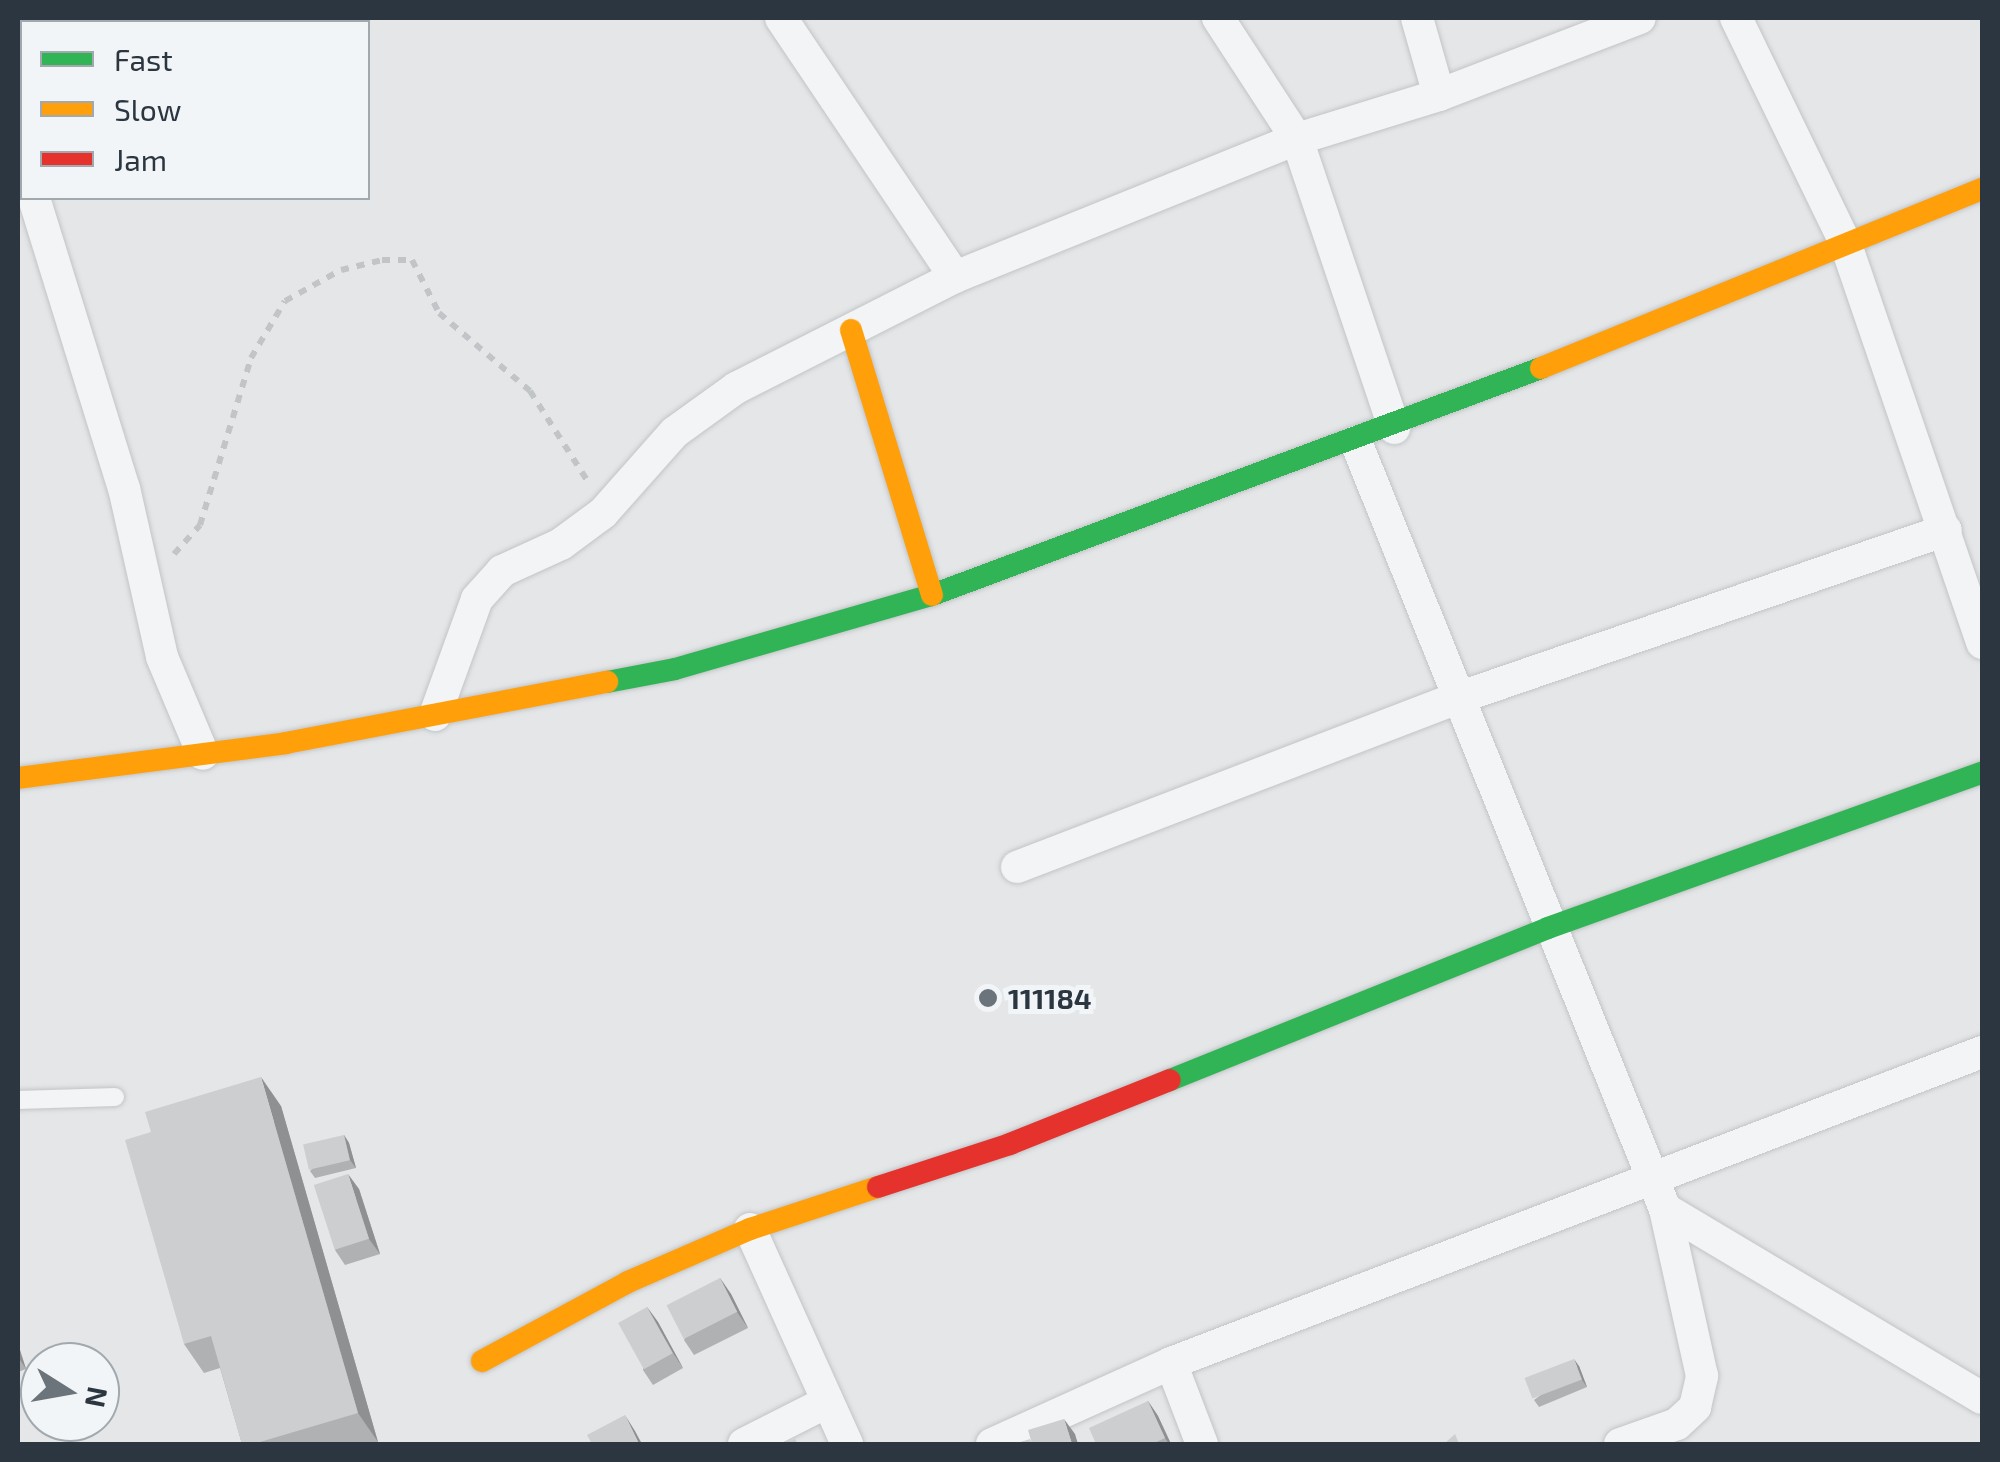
<!DOCTYPE html>
<style>
body{margin:0}
#map{position:relative;width:2000px;height:1462px;overflow:hidden;background:#e4e6e8;font-family:"Exo 2",sans-serif}
div>[style]{position:absolute}
.path>*{height:6px;margin-top:-3px;transform-origin:0;background:repeating-linear-gradient(90deg,#c2c5c7 0 8px,transparent 0 16px)}
.roads{filter:drop-shadow(0 0 2px #c2c4c6) drop-shadow(0 0 2px #c2c4c6)}
.lane>*{height:18px;margin:-9px;padding:0 9px;transform-origin:9px;border-radius:9px;background:#f3f4f5}
.street>*{height:32px;margin:-16px;padding:0 16px;transform-origin:16px;border-radius:16px;background:#f3f4f5}
.fast>*{height:22px;margin:-11px;padding:0 11px;transform-origin:11px;border-radius:11px;background:#30b455}
.slow>*{height:22px;margin:-11px;padding:0 11px;transform-origin:11px;border-radius:11px;background:#ff9f0a}
.jam>*{height:22px;margin:-11px;padding:0 11px;transform-origin:11px;border-radius:11px;background:#e5322d}
.wall>*{inset:0;background:#afb1b3}
.shaded-wall>*{inset:0;background:#8f9092}
.building>*{inset:0;background:#ccced0;transform-origin:0 0}
.dots>*{width:28px;height:28px;translate:-50% -50%;box-sizing:border-box;border:5px solid #f2f5f7;border-radius:50%}
span{translate:-50% -50%;white-space:nowrap;text-align:center;line-height:1.15;-webkit-text-stroke:10px #f2f5f7;paint-order:stroke}
.poi-label{font-size:28px;color:#2b3641;font-weight:700}
.left{translate:0 -50%;text-align:left}
.frame{position:absolute;inset:0;border:20px solid #2b3641;pointer-events:none}
.legend{position:absolute;left:20px;top:20px;width:350px;height:180px;box-sizing:border-box;background:#f2f5f7;border:2px solid #a2a9ae;margin:0;padding:12px 18px;list-style:none;font-size:30px;color:#2b3641}
.legend li{display:flex;align-items:center;gap:20px;height:50px}
.legend b{width:50px;border:2px solid #a2a9ae}
.north{position:absolute;left:20px;top:1342px;width:100px;height:100px;box-sizing:border-box;background:#f2f5f7;border:2px solid #a2a9ae;border-radius:50%;rotate:101deg;font-size:28px;font-weight:700;line-height:40px;text-align:center;color:#2b3641}
.north::after{content:'';display:block;margin:auto;width:35px;height:45px;background:#6c747b;clip-path:polygon(50% 0,100% 100%,50% 72%,0 100%)}
</style>
<div id="map">
<div class="path">
<i style="left:174px;top:554px;width:39px;rotate:-48deg"></i>
<i style="left:200px;top:525px;width:175px;rotate:-73deg"></i>
<i style="left:251px;top:358px;width:66px;rotate:-59.2deg"></i>
<i style="left:285px;top:301px;width:64px;rotate:-29deg"></i>
<i style="left:341px;top:270px;width:42px;rotate:-13.7deg"></i>
<i style="left:382px;top:260px;width:30px"></i>
<i style="left:412px;top:260px;width:59px;rotate:63deg"></i>
<i style="left:439px;top:313px;width:120px;rotate:40.6deg"></i>
<i style="left:530px;top:391px;width:106px;rotate:57.4deg"></i>
</div>
<div class="roads">
<div class="lane">
<i style="left:18px;top:1100px;width:97px;rotate:-1.8deg"></i>
</div>
<div class="street">
<i style="left:781px;top:18px;width:312px;rotate:56.1deg"></i>
<i style="left:955px;top:277px;width:369px;rotate:-22deg"></i>
<i style="left:1297px;top:139px;width:149px;rotate:-17.2deg"></i>
<i style="left:1439px;top:95px;width:215px;rotate:-21deg"></i>
<i style="left:1218px;top:18px;width:145px;rotate:56.9deg"></i>
<i style="left:1297px;top:139px;width:305px;rotate:71.4deg"></i>
<i style="left:1417px;top:18px;width:80px;rotate:74.1deg"></i>
<i style="left:1736px;top:18px;width:249px;rotate:64.1deg"></i>
<i style="left:1845px;top:242px;width:424px;rotate:71.1deg"></i>
<i style="left:18px;top:89px;width:32px;rotate:83deg"></i>
<i style="left:34px;top:198px;width:304px;rotate:72.8deg"></i>
<i style="left:124px;top:488px;width:173px;rotate:77.3deg"></i>
<i style="left:162px;top:657px;width:105px;rotate:67.1deg"></i>
<i style="left:1356px;top:442px;width:827px;rotate:68.06deg"></i>
<i style="left:1665px;top:1209px;width:369px;rotate:30.8deg"></i>
<i style="left:435px;top:715px;width:123px;rotate:-70.1deg"></i>
<i style="left:477px;top:599px;width:38px;rotate:-48deg"></i>
<i style="left:502px;top:571px;width:65px;rotate:-24.6deg"></i>
<i style="left:561px;top:544px;width:52px;rotate:-36.4deg"></i>
<i style="left:603px;top:513px;width:108px;rotate:-48.4deg"></i>
<i style="left:675px;top:432px;width:75px;rotate:-35.8deg"></i>
<i style="left:736px;top:388px;width:246px;rotate:-26.9deg"></i>
<i style="left:1017px;top:867px;width:469px;rotate:-21deg"></i>
<i style="left:1455px;top:699px;width:519px;rotate:-18.99deg"></i>
<i style="left:750px;top:1229px;width:236px;rotate:65.7deg"></i>
<i style="left:1171px;top:1363px;width:87px;rotate:69.1deg"></i>
<i style="left:744px;top:1444px;width:93px;rotate:-26.8deg"></i>
<i style="left:992px;top:1444px;width:196px;rotate:-24.3deg"></i>
<i style="left:1171px;top:1363px;width:869px;rotate:-20.98deg"></i>
<i style="left:1620px;top:1444px;width:60px;rotate:-19.3deg"></i>
<i style="left:1677px;top:1424px;width:25px;rotate:-43deg"></i>
<i style="left:1695px;top:1407px;width:32px;rotate:-77deg"></i>
<i style="left:1702px;top:1376px;width:171px;rotate:-102.5deg"></i>
</div>
<div class="fast">
<i style="left:607px;top:682px;width:69px;rotate:-10.8deg"></i>
<i style="left:675px;top:669px;width:267px;rotate:-16.1deg"></i>
<i style="left:932px;top:595px;width:650px;rotate:-20.44deg"></i>
<i style="left:1170px;top:1080px;width:407px;rotate:-21.9deg"></i>
<i style="left:1548px;top:928px;width:461px;rotate:-19.7deg"></i>
</div>
<div class="slow">
<i style="left:851px;top:330px;width:277px;rotate:73deg"></i>
<i style="left:1541px;top:368px;width:476px;rotate:-22.1deg"></i>
<i style="left:18px;top:778px;width:270px;rotate:-7.4deg"></i>
<i style="left:286px;top:743px;width:327px;rotate:-10.8deg"></i>
<i style="left:482px;top:1361px;width:166px;rotate:-28.4deg"></i>
<i style="left:628px;top:1282px;width:133px;rotate:-23.5deg"></i>
<i style="left:750px;top:1229px;width:135px;rotate:-18.2deg"></i>
</div>
<div class="jam">
<i style="left:878px;top:1187px;width:139px;rotate:-18deg"></i>
<i style="left:1010px;top:1144px;width:172px;rotate:-21.8deg"></i>
</div>
</div>
<div class="wall">
<i style="clip-path:polygon(281px 1106px,378px 1442px,370px 1444px,242px 1444px,220px 1368px,204px 1373px,184px 1344px)"></i>
<i style="clip-path:polygon(344px 1135px,349px 1143px,356px 1168px,315px 1178px,310px 1171px)"></i>
<i style="clip-path:polygon(359px 1189px,380px 1254px,345px 1265px,335px 1250px)"></i>
<i style="clip-path:polygon(720px 1278px,731px 1294px,748px 1328px,694px 1355px,684px 1340px)"></i>
<i style="clip-path:polygon(647px 1307px,658px 1322px,683px 1368px,653px 1385px,643px 1370px)"></i>
<i style="clip-path:polygon(18px 1344px,26px 1369px,18px 1372px)"></i>
<i style="clip-path:polygon(1579px 1366px,1587px 1387px,1539px 1407px,1534px 1400px)"></i>
<i style="clip-path:polygon(1148px 1401px,1158px 1416px,1171px 1444px,1096px 1444px)"></i>
</div>
<div class="shaded-wall">
<i style="clip-path:polygon(261px 1077px,281px 1106px,378px 1442px,358px 1413px)"></i>
<i style="clip-path:polygon(344px 1135px,349px 1143px,356px 1168px,350px 1160px)"></i>
<i style="clip-path:polygon(348px 1174px,359px 1189px,380px 1254px,369px 1239px)"></i>
<i style="clip-path:polygon(720px 1278px,731px 1294px,748px 1328px,737px 1312px)"></i>
<i style="clip-path:polygon(647px 1307px,658px 1322px,683px 1368px,673px 1353px)"></i>
<i style="clip-path:polygon(18px 1344px,26px 1369px,18px 1357px)"></i>
<i style="clip-path:polygon(1574px 1359px,1579px 1366px,1587px 1387px,1582px 1380px)"></i>
<i style="clip-path:polygon(1148px 1401px,1158px 1416px,1171px 1444px,1169px 1444px,1165px 1438px)"></i>
<i style="clip-path:polygon(625px 1415px,635px 1431px,642px 1444px,639px 1444px)"></i>
<i style="clip-path:polygon(1064px 1419px,1075px 1434px,1078px 1444px,1072px 1444px)"></i>
</div>
<div class="building">
<i style="clip-path:polygon(261px 1077px,358px 1413px,253px 1444px,242px 1444px,211px 1336px,184px 1344px,125px 1140px,151px 1132px,145px 1112px)"></i>
<i style="left:344px;top:1135px;width:26px;height:42px;rotate:77deg"></i>
<i style="left:348px;top:1174px;width:68px;height:36px;rotate:72deg"></i>
<i style="left:720px;top:1278px;width:38px;height:60px;rotate:63deg"></i>
<i style="left:647px;top:1307px;width:53px;height:33px;rotate:61deg"></i>
<i style="left:1574px;top:1359px;width:22px;height:53px;rotate:69deg"></i>
<i style="clip-path:polygon(1148px 1401px,1165px 1438px,1152px 1444px,1096px 1444px,1089px 1428px)"></i>
<i style="clip-path:polygon(625px 1415px,639px 1444px,592px 1444px,587px 1435px)"></i>
<i style="clip-path:polygon(1064px 1419px,1072px 1444px,1032px 1444px,1028px 1430px)"></i>
<i style="clip-path:polygon(1455px 1434px,1459px 1444px,1444px 1444px)"></i>
<i style="clip-path:polygon(795px 1439px,798px 1444px,781px 1444px)"></i>
<i style="clip-path:polygon(1030px 1439px,1032px 1444px,1014px 1444px)"></i>
</div>
<div class="dots">
<i style="left:988px;top:998px;background:#6c747b"></i>
</div>
<div class="poi-label">
<span class="left" style="left:1008px;top:998px">111184</span>
</div>
<div class="frame"></div>
<ul class="legend">
<li><b style="height:12px;background:#30b455"></b>Fast</li>
<li><b style="height:12px;background:#ff9f0a"></b>Slow</li>
<li><b style="height:12px;background:#e5322d"></b>Jam</li>
</ul>
<div class="north">N</div>
</div>
